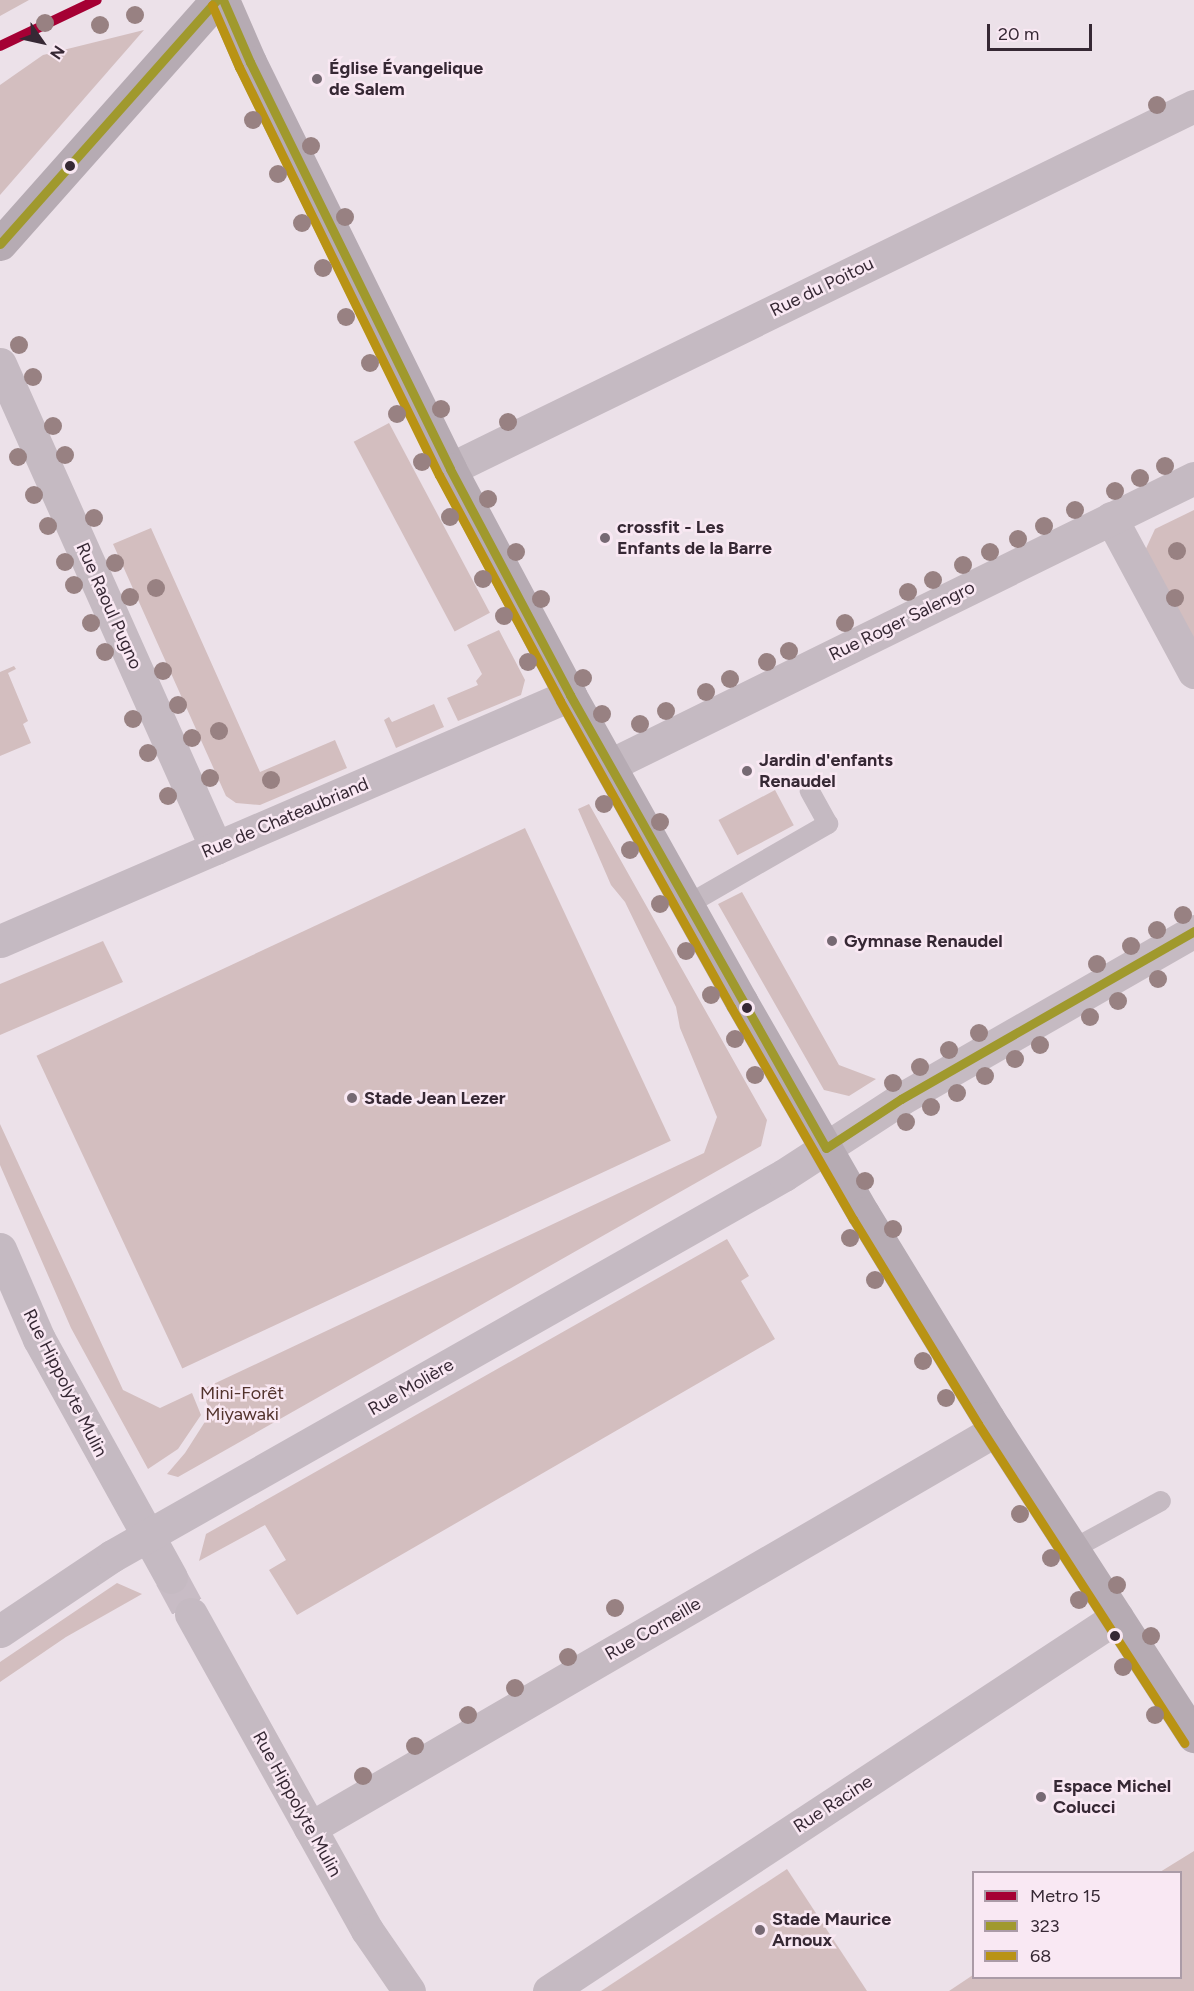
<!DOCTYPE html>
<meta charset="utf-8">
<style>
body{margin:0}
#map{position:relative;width:1194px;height:1991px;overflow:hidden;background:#ece1e9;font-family:Figtree,sans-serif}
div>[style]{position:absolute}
.green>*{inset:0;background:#d3bebf;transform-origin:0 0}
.street-tunnel>*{height:33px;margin-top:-16.5px;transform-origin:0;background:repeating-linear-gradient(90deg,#c8bcc5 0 33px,transparent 0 49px)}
.lane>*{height:20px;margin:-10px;padding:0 10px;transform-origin:10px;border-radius:10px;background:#c5bac2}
.street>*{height:33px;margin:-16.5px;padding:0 16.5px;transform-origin:16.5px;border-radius:16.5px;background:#c5bac2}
.secondary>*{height:33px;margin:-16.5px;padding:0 16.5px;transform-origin:16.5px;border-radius:16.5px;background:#b6abb3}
.bus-1>*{height:9px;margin:-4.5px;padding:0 4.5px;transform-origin:4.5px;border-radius:4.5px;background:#a0992d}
.bus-2>*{height:9px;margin:-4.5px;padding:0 4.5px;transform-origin:4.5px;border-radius:4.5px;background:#b99314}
.metro-1>*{height:10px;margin:-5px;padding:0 5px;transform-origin:5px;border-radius:5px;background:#a50034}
.trees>*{width:18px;height:18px;margin:-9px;border-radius:50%;background:#988182}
.dots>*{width:16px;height:16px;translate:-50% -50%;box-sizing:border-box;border:3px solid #f9e8f3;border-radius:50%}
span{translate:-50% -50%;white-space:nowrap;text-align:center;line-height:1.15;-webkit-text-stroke:5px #f9e8f3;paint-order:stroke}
.poi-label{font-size:18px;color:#362834;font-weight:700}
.left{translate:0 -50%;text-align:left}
.street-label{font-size:18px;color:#362834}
.park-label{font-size:18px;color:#53332d}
.legend{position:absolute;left:972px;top:1871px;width:210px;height:108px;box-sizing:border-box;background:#f9e8f3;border:2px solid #ab9ba7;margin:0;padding:8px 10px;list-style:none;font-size:18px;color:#362834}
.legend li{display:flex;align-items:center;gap:12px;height:30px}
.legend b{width:30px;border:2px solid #ab9ba7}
.north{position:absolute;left:12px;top:12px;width:60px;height:60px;-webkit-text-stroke:4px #f9e8f3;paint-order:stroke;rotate:124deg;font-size:16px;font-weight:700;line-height:24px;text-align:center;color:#362834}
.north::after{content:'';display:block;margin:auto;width:21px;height:27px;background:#362834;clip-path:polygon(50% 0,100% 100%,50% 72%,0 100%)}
.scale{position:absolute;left:987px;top:24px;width:105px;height:27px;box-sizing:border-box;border:3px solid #362834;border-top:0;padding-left:8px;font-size:18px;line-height:21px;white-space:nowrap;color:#362834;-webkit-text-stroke:4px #f9e8f3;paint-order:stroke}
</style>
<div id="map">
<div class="green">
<i style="clip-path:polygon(0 0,29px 0,0 16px)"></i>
<i style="clip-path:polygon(144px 30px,0 195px,0 85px,43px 55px)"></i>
<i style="left:389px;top:423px;width:215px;height:40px;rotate:62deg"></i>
<i style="clip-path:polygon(1194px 510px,1194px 651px,1143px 555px,1155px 529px)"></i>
<i style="clip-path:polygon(151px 528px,260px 772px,335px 740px,347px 768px,260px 805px,236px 803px,226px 796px,113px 544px)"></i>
<i style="clip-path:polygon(499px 630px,525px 680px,521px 695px,458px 721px,447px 698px,478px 685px,476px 681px,482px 674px,467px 645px)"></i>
<i style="clip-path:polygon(14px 666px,16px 669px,8px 673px,28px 721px,23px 724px,31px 743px,0 756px,0 672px)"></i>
<i style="clip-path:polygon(434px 704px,444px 727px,396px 748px,384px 720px,389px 717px,392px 722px)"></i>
<i style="left:775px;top:790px;width:40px;height:64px;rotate:62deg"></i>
<i style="clip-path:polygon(589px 804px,767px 1120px,761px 1146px,178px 1477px,167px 1474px,185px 1453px,208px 1417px,205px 1388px,704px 1153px,717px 1117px,680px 1028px,676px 1007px,625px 902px,611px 885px,578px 809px)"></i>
<i style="left:525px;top:828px;width:345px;height:539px;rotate:65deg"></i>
<i style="clip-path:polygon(742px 892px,839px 1065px,876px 1079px,849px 1096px,824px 1090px,718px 904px)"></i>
<i style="clip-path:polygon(103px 941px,123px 982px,0 1035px,0 984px)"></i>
<i style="clip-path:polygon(0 1124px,123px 1390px,160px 1408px,192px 1393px,201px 1415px,178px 1449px,148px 1469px,71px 1328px,0 1165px)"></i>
<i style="clip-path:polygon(727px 1239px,749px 1276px,741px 1281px,775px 1339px,297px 1615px,269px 1570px,286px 1560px,265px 1525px,199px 1561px,206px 1534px)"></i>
<i style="clip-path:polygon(117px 1583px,142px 1594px,66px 1637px,0 1682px,0 1662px)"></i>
<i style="clip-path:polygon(1194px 1851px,1194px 1991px,949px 1991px,973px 1975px,974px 1978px,1180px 1978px,1180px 1872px,1160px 1872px)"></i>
<i style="clip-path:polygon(787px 1869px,867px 1991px,601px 1991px)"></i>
</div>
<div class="street-tunnel">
<i style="left:171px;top:1577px;width:42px;rotate:61.6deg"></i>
</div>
<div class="lane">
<i style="left:687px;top:905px;width:163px;rotate:-29.9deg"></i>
<i style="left:828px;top:824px;width:38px;rotate:-119deg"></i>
<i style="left:1073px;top:1549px;width:100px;rotate:-28.6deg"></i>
</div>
<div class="street">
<i style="left:0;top:364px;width:530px;rotate:65.95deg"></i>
<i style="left:450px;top:469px;width:828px;rotate:-26.01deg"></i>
<i style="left:1111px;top:518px;width:175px;rotate:61.7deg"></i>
<i style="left:610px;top:765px;width:651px;rotate:-26.17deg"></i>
<i style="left:0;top:941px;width:621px;rotate:-23.34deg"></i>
<i style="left:0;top:1249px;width:98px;rotate:66.6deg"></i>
<i style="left:39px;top:1339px;width:272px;rotate:61deg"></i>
<i style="left:191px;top:1614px;width:362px;rotate:60.9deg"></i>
<i style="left:367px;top:1930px;width:74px;rotate:55.5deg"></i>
<i style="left:0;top:1631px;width:135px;rotate:-33.8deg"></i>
<i style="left:112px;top:1556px;width:772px;rotate:-29.55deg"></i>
<i style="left:784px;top:1175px;width:140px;rotate:-33deg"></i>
<i style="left:901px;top:1099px;width:338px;rotate:-29.8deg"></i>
<i style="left:310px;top:1828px;width:793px;rotate:-30.12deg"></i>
<i style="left:549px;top:1991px;width:680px;rotate:-33.36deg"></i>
</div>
<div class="secondary">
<i style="left:223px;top:0;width:68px;rotate:66.5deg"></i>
<i style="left:250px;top:62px;width:453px;rotate:63.8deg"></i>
<i style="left:450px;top:469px;width:256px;rotate:62deg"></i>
<i style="left:570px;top:695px;width:351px;rotate:60.8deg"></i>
<i style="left:741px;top:1001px;width:245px;rotate:60.1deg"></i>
<i style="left:863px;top:1213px;width:240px;rotate:58.6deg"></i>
<i style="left:988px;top:1418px;width:379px;rotate:57.1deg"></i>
<i style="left:0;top:244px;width:327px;rotate:-48.4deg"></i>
</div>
<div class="bus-1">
<i style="left:223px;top:0;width:68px;rotate:66.5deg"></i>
<i style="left:250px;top:62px;width:453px;rotate:63.8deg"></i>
<i style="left:450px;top:469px;width:256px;rotate:62deg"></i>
<i style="left:570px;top:695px;width:520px;rotate:60.53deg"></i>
<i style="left:826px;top:1148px;width:90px;rotate:-33.2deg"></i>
<i style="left:901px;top:1099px;width:338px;rotate:-29.8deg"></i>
<i style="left:0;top:244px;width:327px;rotate:-48.4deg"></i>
</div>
<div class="bus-2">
<i style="left:212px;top:5px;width:68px;rotate:66.5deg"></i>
<i style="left:239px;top:67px;width:454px;rotate:63.9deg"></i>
<i style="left:439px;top:475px;width:256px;rotate:61.8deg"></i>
<i style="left:560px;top:701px;width:351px;rotate:60.8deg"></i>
<i style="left:731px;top:1007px;width:245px;rotate:60.1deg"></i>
<i style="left:853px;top:1219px;width:240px;rotate:58.6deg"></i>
<i style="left:978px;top:1424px;width:380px;rotate:57.1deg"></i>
</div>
<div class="metro-1">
<i style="left:0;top:46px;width:107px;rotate:-25.4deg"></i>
</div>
<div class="trees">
<i style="left:135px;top:15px"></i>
<i style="left:45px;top:23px"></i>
<i style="left:100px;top:25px"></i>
<i style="left:1157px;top:105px"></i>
<i style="left:253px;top:120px"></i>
<i style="left:311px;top:146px"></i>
<i style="left:278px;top:174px"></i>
<i style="left:345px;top:217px"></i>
<i style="left:302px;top:223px"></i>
<i style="left:323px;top:268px"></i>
<i style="left:346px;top:317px"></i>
<i style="left:19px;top:345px"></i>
<i style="left:370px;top:363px"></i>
<i style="left:33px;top:377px"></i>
<i style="left:441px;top:409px"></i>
<i style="left:397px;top:414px"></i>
<i style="left:508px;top:422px"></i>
<i style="left:53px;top:426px"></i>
<i style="left:65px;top:455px"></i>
<i style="left:18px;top:457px"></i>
<i style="left:422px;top:462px"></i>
<i style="left:1165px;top:466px"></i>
<i style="left:1140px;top:478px"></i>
<i style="left:1115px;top:491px"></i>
<i style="left:34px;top:495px"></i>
<i style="left:488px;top:499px"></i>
<i style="left:1075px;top:510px"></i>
<i style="left:450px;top:517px"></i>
<i style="left:94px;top:518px"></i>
<i style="left:48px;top:526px"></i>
<i style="left:1044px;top:526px"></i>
<i style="left:1018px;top:539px"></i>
<i style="left:1177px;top:551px"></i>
<i style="left:516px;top:552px"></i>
<i style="left:990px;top:552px"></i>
<i style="left:65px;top:562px"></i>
<i style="left:115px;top:563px"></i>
<i style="left:963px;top:565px"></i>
<i style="left:483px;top:579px"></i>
<i style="left:933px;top:580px"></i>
<i style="left:74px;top:585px"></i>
<i style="left:156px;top:588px"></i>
<i style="left:908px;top:592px"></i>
<i style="left:130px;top:597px"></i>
<i style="left:1175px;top:598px"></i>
<i style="left:541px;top:599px"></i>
<i style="left:504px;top:616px"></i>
<i style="left:91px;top:623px"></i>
<i style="left:845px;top:623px"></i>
<i style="left:789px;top:651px"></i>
<i style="left:105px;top:652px"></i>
<i style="left:528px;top:662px"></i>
<i style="left:767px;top:662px"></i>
<i style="left:163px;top:671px"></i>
<i style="left:583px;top:678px"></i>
<i style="left:730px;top:679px"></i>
<i style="left:706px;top:692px"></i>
<i style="left:178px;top:705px"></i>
<i style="left:666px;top:711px"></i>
<i style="left:602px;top:714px"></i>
<i style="left:133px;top:719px"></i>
<i style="left:640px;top:724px"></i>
<i style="left:219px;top:731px"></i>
<i style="left:192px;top:738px"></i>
<i style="left:148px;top:753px"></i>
<i style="left:210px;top:778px"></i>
<i style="left:271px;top:780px"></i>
<i style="left:168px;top:796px"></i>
<i style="left:604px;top:804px"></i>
<i style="left:660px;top:822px"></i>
<i style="left:630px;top:850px"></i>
<i style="left:660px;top:904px"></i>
<i style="left:1183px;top:915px"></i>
<i style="left:1157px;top:930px"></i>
<i style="left:1131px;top:946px"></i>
<i style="left:686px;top:951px"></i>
<i style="left:1097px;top:964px"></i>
<i style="left:1158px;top:979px"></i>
<i style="left:711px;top:995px"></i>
<i style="left:1118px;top:1001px"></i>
<i style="left:1090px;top:1017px"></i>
<i style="left:979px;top:1033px"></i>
<i style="left:735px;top:1039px"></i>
<i style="left:1040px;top:1045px"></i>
<i style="left:949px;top:1050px"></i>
<i style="left:1015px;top:1059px"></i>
<i style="left:920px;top:1067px"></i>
<i style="left:755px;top:1075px"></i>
<i style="left:985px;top:1076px"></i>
<i style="left:893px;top:1083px"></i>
<i style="left:957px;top:1093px"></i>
<i style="left:931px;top:1107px"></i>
<i style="left:906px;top:1122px"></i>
<i style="left:865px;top:1181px"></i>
<i style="left:893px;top:1229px"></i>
<i style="left:850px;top:1238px"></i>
<i style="left:875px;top:1280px"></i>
<i style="left:923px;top:1361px"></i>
<i style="left:946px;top:1398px"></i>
<i style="left:1020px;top:1514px"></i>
<i style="left:1051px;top:1558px"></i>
<i style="left:1117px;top:1585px"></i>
<i style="left:1079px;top:1600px"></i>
<i style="left:615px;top:1608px"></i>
<i style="left:1151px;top:1636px"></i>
<i style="left:568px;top:1657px"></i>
<i style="left:1123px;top:1667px"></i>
<i style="left:515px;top:1688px"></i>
<i style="left:468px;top:1715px"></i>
<i style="left:1155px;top:1715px"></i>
<i style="left:415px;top:1746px"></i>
<i style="left:363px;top:1776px"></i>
</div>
<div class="dots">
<i style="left:317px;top:79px;background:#766973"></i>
<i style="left:70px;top:166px;background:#362834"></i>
<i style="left:605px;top:538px;background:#766973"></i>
<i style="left:747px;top:771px;background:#766973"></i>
<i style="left:832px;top:941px;background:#766973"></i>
<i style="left:747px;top:1008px;background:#362834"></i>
<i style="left:352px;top:1098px;background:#766973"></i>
<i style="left:1115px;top:1636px;background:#362834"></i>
<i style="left:1041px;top:1797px;background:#766973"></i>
<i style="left:760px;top:1930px;background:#766973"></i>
</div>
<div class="poi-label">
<span class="left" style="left:329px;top:79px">Église Évangelique<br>de Salem</span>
<span class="left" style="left:617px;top:538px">crossfit - Les<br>Enfants de la Barre</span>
<span class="left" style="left:759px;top:771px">Jardin d'enfants<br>Renaudel</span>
<span class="left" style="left:844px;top:941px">Gymnase Renaudel</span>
<span class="left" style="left:364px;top:1098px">Stade Jean Lezer</span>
<span class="left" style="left:1053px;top:1797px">Espace Michel<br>Colucci</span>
<span class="left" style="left:772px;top:1930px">Stade Maurice<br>Arnoux</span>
</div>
<div class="street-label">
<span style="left:822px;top:287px;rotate:-26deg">Rue du Poitou</span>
<span style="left:109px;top:606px;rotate:66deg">Rue Raoul Pugno</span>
<span style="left:902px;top:621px;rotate:-26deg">Rue Roger Salengro</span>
<span style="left:285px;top:818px;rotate:-23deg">Rue de Chateaubriand</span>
<span style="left:65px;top:1383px;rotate:63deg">Rue Hippolyte Mulin</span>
<span style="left:411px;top:1387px;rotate:-30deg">Rue Molière</span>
<span style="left:653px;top:1629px;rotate:-30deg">Rue Corneille</span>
<span style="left:297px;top:1804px;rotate:61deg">Rue Hippolyte Mulin</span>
<span style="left:833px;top:1804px;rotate:-33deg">Rue Racine</span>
</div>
<div class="park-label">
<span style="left:242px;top:1404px">Mini-Forêt<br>Miyawaki</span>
</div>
<ul class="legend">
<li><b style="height:8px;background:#a50034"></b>Metro 15</li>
<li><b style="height:8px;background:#a0992d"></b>323</li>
<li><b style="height:8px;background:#b99314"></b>68</li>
</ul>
<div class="north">N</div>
<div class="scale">20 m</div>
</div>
